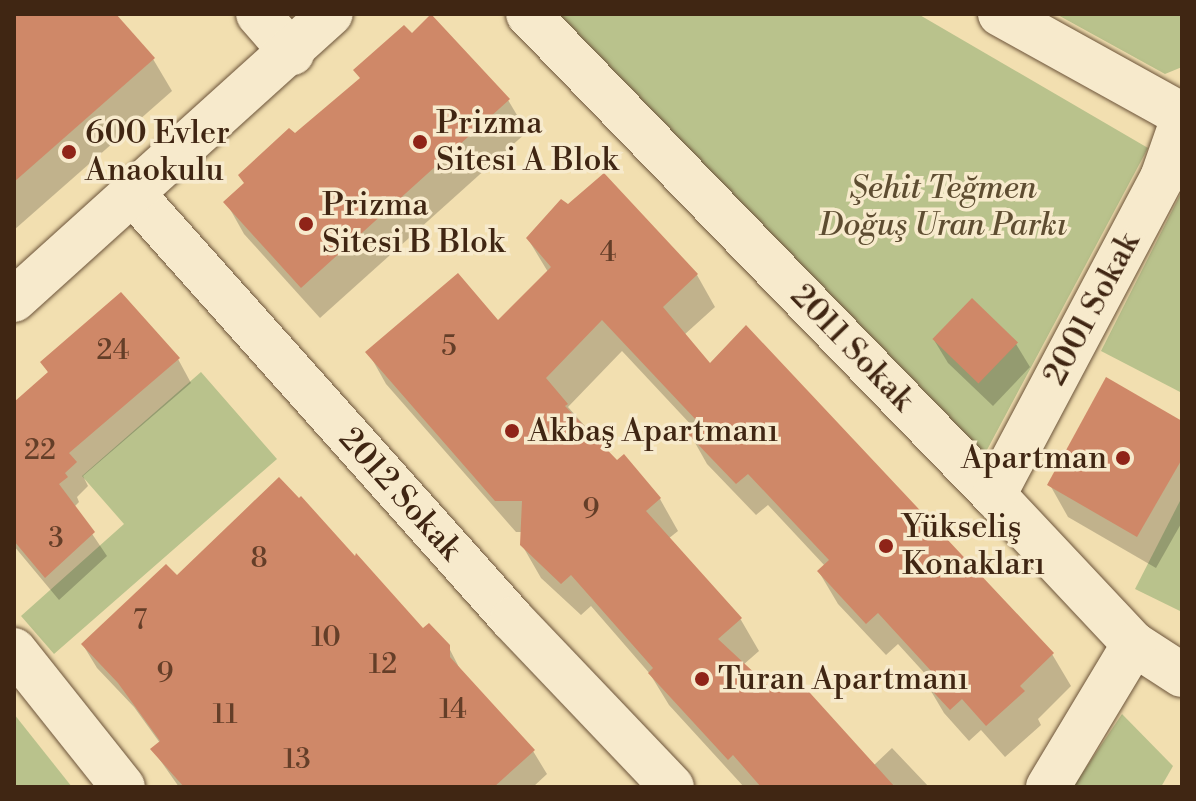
<!DOCTYPE html>
<meta charset="utf-8">
<style>
body{margin:0}
#map{position:relative;width:1196px;height:801px;overflow:hidden;background:#f2dfb0;font-family:"Libre Bodoni",serif}
div>[style]{position:absolute}
.green>*{inset:0;background:#b9c28c}
.shadow>*{inset:0;background:#0003}
.building>*{inset:0;background:#cf8868;transform-origin:0 0}
.roads{filter:drop-shadow(0 0 2px #6c543a) drop-shadow(0 0 2px #6c543a)}
.minor>*{height:44px;margin:-22px;padding:0 22px;transform-origin:22px;border-radius:22px;background:#f7eacc}
.dots>*{width:22px;height:22px;translate:-50% -50%;box-sizing:border-box;border:4px solid #f7eacc;border-radius:50%}
span{translate:-50% -50%;white-space:nowrap;text-align:center;line-height:1.15;-webkit-text-stroke:7px #f7eacc;paint-order:stroke}
.number-label{font-size:28px;color:#643e28}
.number-label span{-webkit-text-stroke-width:0}
.poi-label{font-size:32px;color:#402613}
.left{translate:0 -50%;text-align:left}
.right{translate:-100% -50%;text-align:right}
.park-label{font-size:32px;color:#5e4d31;font-style:italic}
.street-label{font-size:32px;color:#402613}
.frame{position:absolute;inset:0;border:16px solid #402613;pointer-events:none}
</style>
<div id="map">
<div class="green">
<i style="clip-path:polygon(548px 14px,918px 14px,1148px 148px,980px 463px)"></i>
<i style="clip-path:polygon(1056px 14px,1182px 14px,1182px 67px,1165px 74px)"></i>
<i style="clip-path:polygon(1182px 191px,1182px 393px,1101px 351px)"></i>
<i style="clip-path:polygon(201px 372px,277px 459px,54px 654px,21px 616px,124px 524px,82px 476px)"></i>
<i style="clip-path:polygon(1182px 497px,1182px 612px,1135px 589px)"></i>
<i style="clip-path:polygon(14px 714px,72px 787px,14px 787px)"></i>
<i style="clip-path:polygon(1122px 714px,1173px 766px,1161px 787px,1073px 787px)"></i>
</div>
<div class="shadow">
<i style="clip-path:polygon(14px 14px,114px 14px,153px 59px,172px 91px,14px 230px)"></i>
<i style="clip-path:polygon(508px 100px,527px 132px,320px 318px,244px 234px,226px 202px,294px 136px)"></i>
<i style="clip-path:polygon(528px 239px,697px 275px,715px 307px,684px 335px,710px 366px,1052px 654px,1071px 686px,1038px 719px,1041px 725px,1005px 757px,981px 730px,969px 741px,944px 713px,925px 681px,929px 678px,898px 644px,886px 655px,838px 604px,819px 572px,825px 566px,768px 505px,756px 515px,707px 464px,689px 432px,694px 428px,622px 351px,568px 407px,617px 462px,660px 499px,678px 531px,668px 539px,741px 620px,759px 651px,743px 665px,774px 694px,873px 766px,892px 748px,929px 787px,744px 787px,669px 705px,650px 674px,591px 606px,581px 615px,541px 578px,522px 545px,523px 532px,516px 532px,386px 384px,368px 352px,498px 323px,548px 272px)"></i>
<i style="clip-path:polygon(934px 340px,1016px 344px,1030px 367px,993px 406px,948px 363px)"></i>
<i style="clip-path:polygon(178px 359px,191px 383px,83px 476px,88px 486px,77px 497px,79px 502px,74px 507px,107px 556px,59px 600px,14px 546px,14px 405px,49px 374px,43px 363px)"></i>
<i style="clip-path:polygon(1182px 423px,1182px 522px,1156px 568px,1068px 517px,1050px 485px)"></i>
<i style="clip-path:polygon(177px 578px,423px 631px,448px 646px,462px 673px,533px 751px,547px 774px,533px 787px,179px 787px,153px 750px,160px 743px,134px 707px,97px 668px,83px 645px)"></i>
</div>
<div class="building">
<i style="clip-path:polygon(14px 14px,116px 14px,155px 58px,14px 182px)"></i>
<i style="clip-path:polygon(431px 14px,510px 99px,301px 288px,223px 202px,244px 183px,238px 175px,289px 128px,295px 133px,360px 78px,353px 70px,404px 25px,412px 33px)"></i>
<i style="clip-path:polygon(604px 173px,698px 274px,663px 307px,710px 363px,746px 325px,1054px 653px,1020px 686px,1025px 691px,986px 726px,962px 699px,950px 710px,923px 681px,932px 672px,878px 613px,866px 624px,817px 571px,829px 560px,748px 474px,736px 484px,686px 432px,698px 422px,602px 320px,546px 378px,568px 404px,565px 406px,617px 460px,624px 454px,661px 498px,646px 511px,742px 618px,718px 639px,774px 691px,792px 673px,895px 787px,761px 787px,733px 755px,728px 760px,648px 673px,653px 668px,571px 575px,561px 584px,520px 545px,522px 501px,495px 501px,365px 352px,458px 273px,498px 320px,551px 267px,526px 238px,561px 199px,568px 204px)"></i>
<i style="clip-path:polygon(121px 292px,180px 358px,69px 453px,77px 462px,65px 473px,68px 477px,59px 484px,95px 532px,45px 578px,14px 541px,14px 402px,48px 372px,40px 362px)"></i>
<i style="left:972px;top:298px;width:64px;height:57px;rotate:44deg"></i>
<i style="clip-path:polygon(1106px 377px,1182px 421px,1182px 459px,1137px 537px,1047px 485px)"></i>
<i style="clip-path:polygon(279px 477px,299px 498px,301px 496px,355px 556px,356px 553px,423px 628px,429px 623px,450px 645px,450px 657px,535px 750px,494px 787px,184px 787px,150px 749px,160px 741px,118px 683px,81px 644px,166px 564px,177px 575px)"></i>
</div>
<div class="roads">
<div class="minor">
<i style="left:258px;top:14px;width:52px;rotate:48.9deg"></i>
<i style="left:528px;top:14px;width:670px;rotate:45.91deg"></i>
<i style="left:994px;top:495px;width:204px;rotate:46.8deg"></i>
<i style="left:1134px;top:644px;width:57px;rotate:32.9deg"></i>
<i style="left:1000px;top:14px;width:208px;rotate:29deg"></i>
<i style="left:134px;top:195px;width:568px;rotate:48.28deg"></i>
<i style="left:512px;top:619px;width:232px;rotate:46.4deg"></i>
<i style="left:14px;top:300px;width:427px;rotate:-42.1deg"></i>
<i style="left:994px;top:495px;width:359px;rotate:-62.1deg"></i>
<i style="left:1162px;top:178px;width:60px;rotate:-70.7deg"></i>
<i style="left:14px;top:650px;width:175px;rotate:51.5deg"></i>
<i style="left:1048px;top:787px;width:167px;rotate:-59deg"></i>
</div>
</div>
<div class="dots">
<i style="left:420px;top:142px;background:#8f2418"></i>
<i style="left:69px;top:152px;background:#8f2418"></i>
<i style="left:306px;top:224px;background:#8f2418"></i>
<i style="left:512px;top:431px;background:#8f2418"></i>
<i style="left:1123px;top:458px;background:#8f2418"></i>
<i style="left:886px;top:546px;background:#8f2418"></i>
<i style="left:702px;top:679px;background:#8f2418"></i>
</div>
<div class="number-label">
<span style="left:608px;top:253px">4</span>
<span style="left:449px;top:347px">5</span>
<span style="left:113px;top:351px">24</span>
<span style="left:40px;top:451px">22</span>
<span style="left:591px;top:510px">9</span>
<span style="left:56px;top:539px">3</span>
<span style="left:259px;top:559px">8</span>
<span style="left:140px;top:621px">7</span>
<span style="left:326px;top:638px">10</span>
<span style="left:383px;top:665px">12</span>
<span style="left:165px;top:674px">9</span>
<span style="left:453px;top:710px">14</span>
<span style="left:225px;top:715px">11</span>
<span style="left:297px;top:760px">13</span>
</div>
<div class="poi-label">
<span class="left" style="left:436px;top:142px">Prizma<br>Sitesi A Blok</span>
<span class="left" style="left:85px;top:152px">600 Evler<br>Anaokulu</span>
<span class="left" style="left:322px;top:224px">Prizma<br>Sitesi B Blok</span>
<span class="left" style="left:528px;top:431px">Akbaş Apartmanı</span>
<span class="right" style="left:1107px;top:458px">Apartman</span>
<span class="left" style="left:902px;top:546px">Yükseliş<br>Konakları</span>
<span class="left" style="left:718px;top:679px">Turan Apartmanı</span>
</div>
<div class="park-label">
<span style="left:943px;top:207px">Şehit Teğmen<br>Doğuş Uran Parkı</span>
</div>
<div class="street-label">
<span style="left:1092px;top:309px;rotate:-62deg">2001 Sokak</span>
<span style="left:852px;top:348px;rotate:46deg">2011 Sokak</span>
<span style="left:400px;top:494px;rotate:48deg">2012 Sokak</span>
</div>
<div class="frame"></div>
</div>
